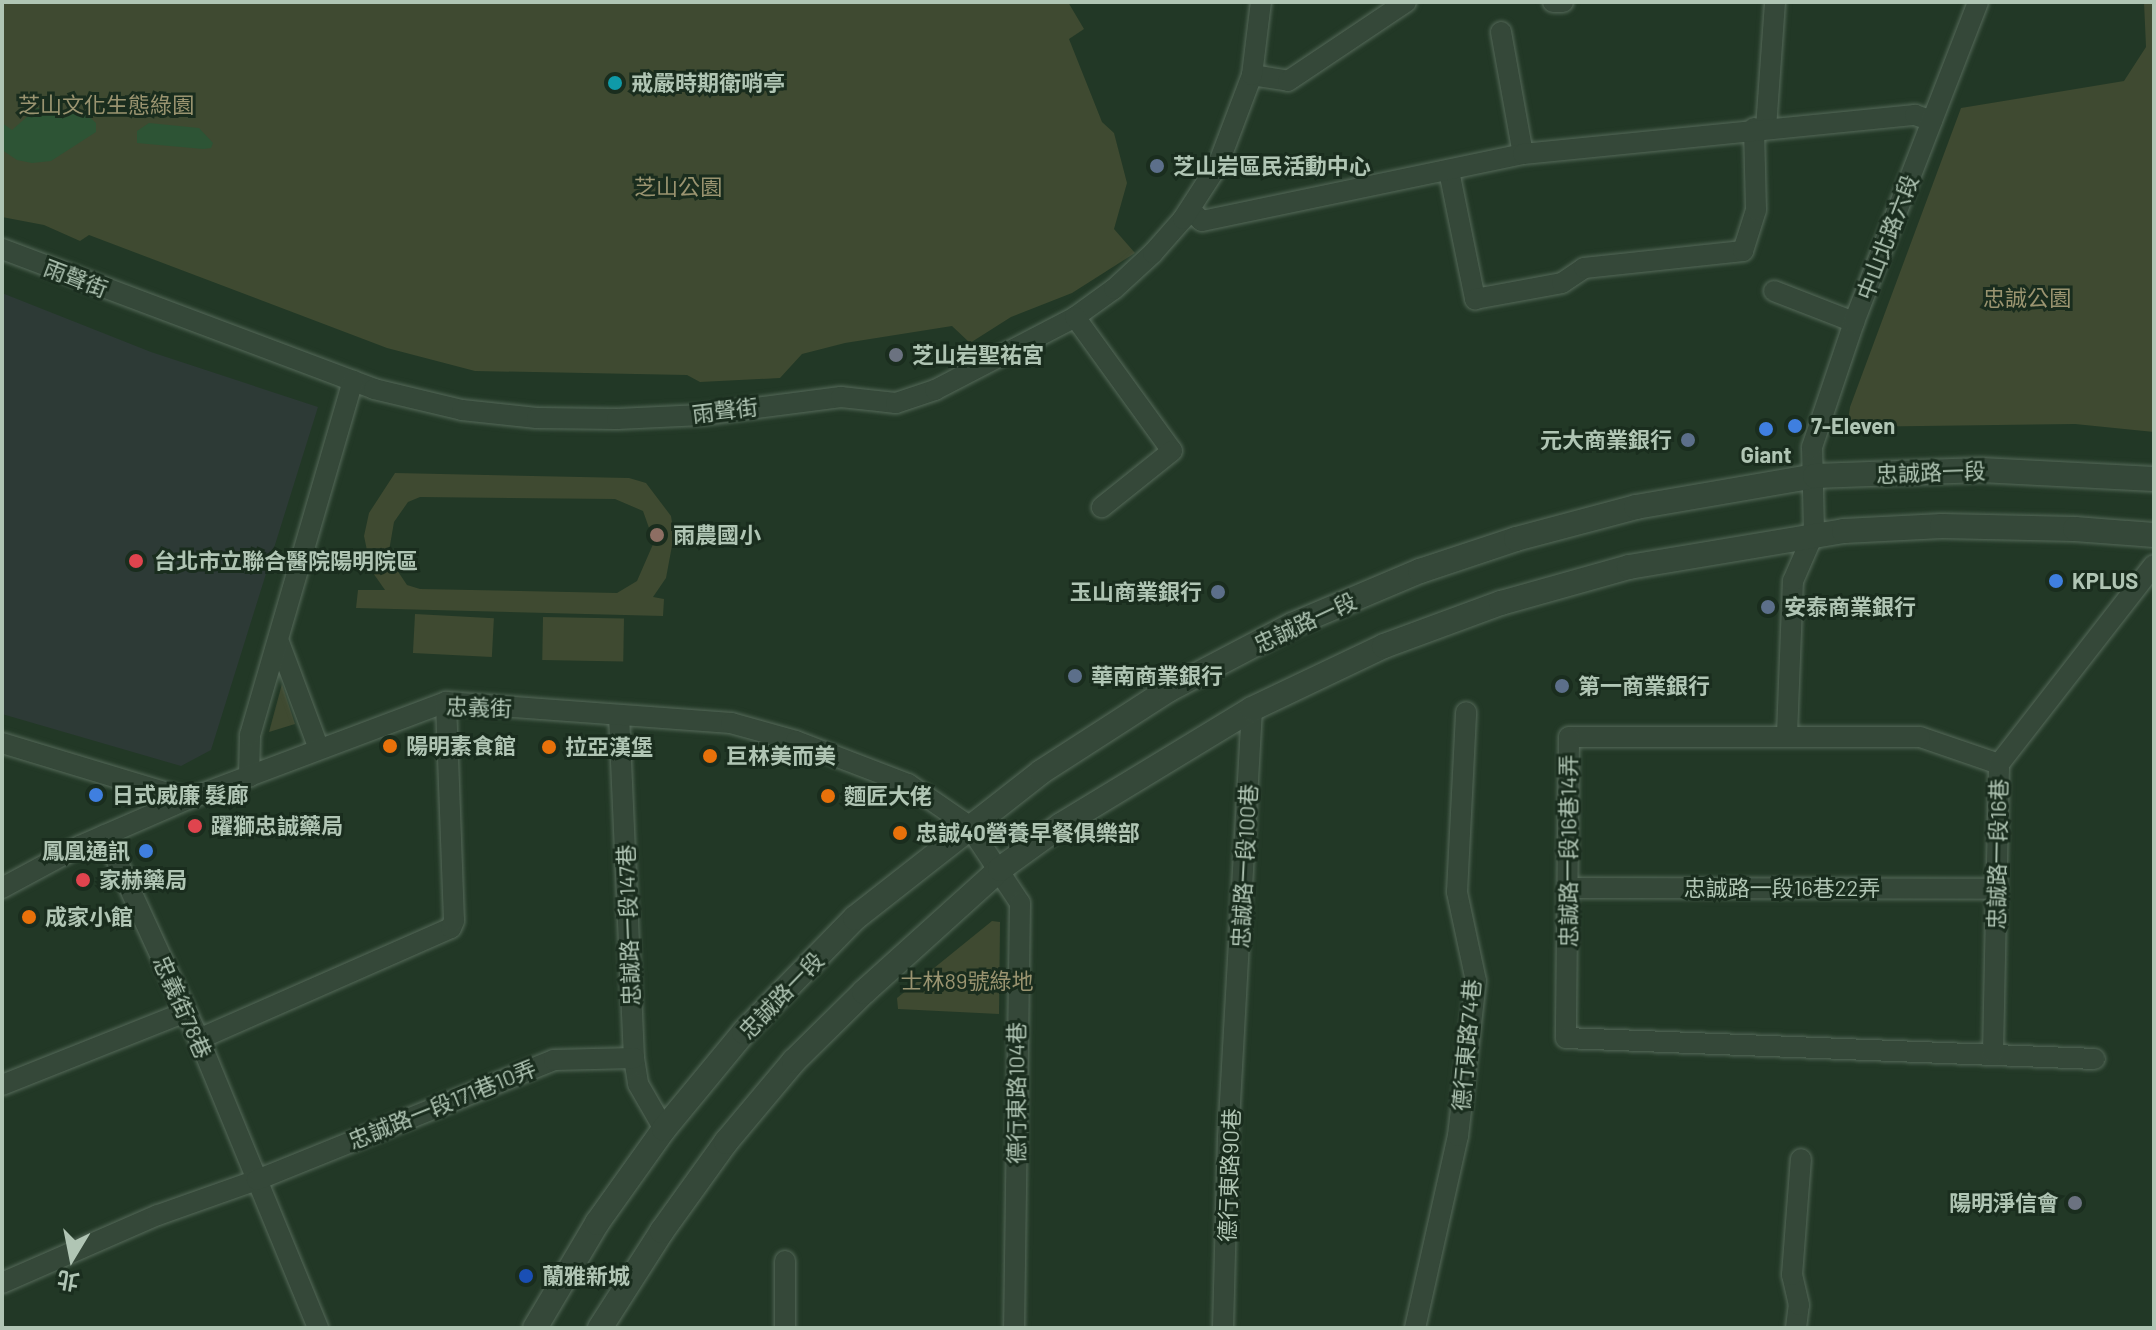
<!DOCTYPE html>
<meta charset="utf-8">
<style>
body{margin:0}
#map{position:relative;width:2156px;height:1330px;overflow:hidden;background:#223826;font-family:Barlow,"Noto Sans TC",sans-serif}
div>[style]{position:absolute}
.medical>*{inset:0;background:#2d3a36}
.green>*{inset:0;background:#3f4a31;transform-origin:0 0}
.water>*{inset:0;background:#2d5435}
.roads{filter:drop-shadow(0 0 2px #556959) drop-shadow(0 0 2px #556959)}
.minor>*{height:20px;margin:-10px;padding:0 10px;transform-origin:10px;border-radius:10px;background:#354839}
.tertiary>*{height:24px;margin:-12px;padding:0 12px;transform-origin:12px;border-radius:12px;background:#354839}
.dots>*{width:22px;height:22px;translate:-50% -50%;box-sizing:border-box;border:4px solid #1a2d1e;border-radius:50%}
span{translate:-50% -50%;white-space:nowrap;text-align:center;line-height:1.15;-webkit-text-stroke:6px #1a2d1e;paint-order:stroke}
.poi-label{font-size:22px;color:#b0c5b4;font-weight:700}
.left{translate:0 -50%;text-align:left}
.right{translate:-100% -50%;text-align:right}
.park-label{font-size:22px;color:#9a9470}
.street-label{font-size:22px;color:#b0c5b4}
.frame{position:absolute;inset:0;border:4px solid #b0c5b4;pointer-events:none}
.north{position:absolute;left:32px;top:1218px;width:80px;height:80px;-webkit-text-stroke:6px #1a2d1e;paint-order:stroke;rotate:190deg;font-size:22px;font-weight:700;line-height:32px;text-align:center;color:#b0c5b4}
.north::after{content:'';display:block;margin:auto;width:28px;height:36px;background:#b0c5b4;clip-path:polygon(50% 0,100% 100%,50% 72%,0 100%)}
</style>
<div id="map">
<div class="medical">
<i style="clip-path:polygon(2px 293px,151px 352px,318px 407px,211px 750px,181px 766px,2px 714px)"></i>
</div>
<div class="green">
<i style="clip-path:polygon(2px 2px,1068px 2px,1084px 29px,1069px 39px,1102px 122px,1114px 133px,1127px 183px,1114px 229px,1135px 253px,1072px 293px,1011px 317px,970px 343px,952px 326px,845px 343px,802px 354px,780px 378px,700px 382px,687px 375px,475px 371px,387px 348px,89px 235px,80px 241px,44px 225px,2px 217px)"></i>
<i style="clip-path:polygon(2144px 2px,2154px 2px,2154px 432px,2075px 424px,1847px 427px,1850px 407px,1961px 108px,2124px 81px,2146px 47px)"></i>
<i style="clip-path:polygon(evenodd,395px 473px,629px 478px,646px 483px,671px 516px,674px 535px,666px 578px,653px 597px,664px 599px,663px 616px,356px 608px,358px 590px,385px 590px,371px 570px,364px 536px,369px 513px,395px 473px,420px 497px,615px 499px,643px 511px,654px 542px,637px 581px,617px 593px,420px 589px,407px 585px,393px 564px,389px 551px,394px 522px,408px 502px,420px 497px)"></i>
<i style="left:415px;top:614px;width:79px;height:39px;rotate:3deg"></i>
<i style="left:543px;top:617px;width:81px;height:43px;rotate:1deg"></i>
<i style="clip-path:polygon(282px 684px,295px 724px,269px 732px)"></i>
<i style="clip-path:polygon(992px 921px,1000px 922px,999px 1014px,898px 1009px,897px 998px)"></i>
</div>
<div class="water">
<i style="clip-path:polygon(37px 108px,84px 112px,96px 123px,96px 132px,51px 161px,32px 163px,17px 160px,2px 150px,2px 123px,12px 130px)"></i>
<i style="clip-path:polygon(149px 123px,199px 128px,213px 143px,211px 148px,203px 149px,137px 143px,137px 131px)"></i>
</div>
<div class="roads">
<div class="minor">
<i style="left:1553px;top:2px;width:10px"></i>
<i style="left:1501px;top:32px;width:124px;rotate:79.8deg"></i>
<i style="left:1252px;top:75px;width:36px;rotate:9deg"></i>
<i style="left:1288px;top:81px;width:142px;rotate:-33.8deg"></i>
<i style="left:1766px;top:128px;width:126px;rotate:-85.9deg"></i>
<i style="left:1449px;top:171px;width:131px;rotate:78.5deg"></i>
<i style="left:1475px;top:299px;width:88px;rotate:-10.4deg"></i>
<i style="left:1562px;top:283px;width:27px;rotate:-34deg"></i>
<i style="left:1584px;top:268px;width:160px;rotate:-6.1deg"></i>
<i style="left:1743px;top:251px;width:43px;rotate:-72.4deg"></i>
<i style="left:1756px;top:210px;width:82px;rotate:-91.4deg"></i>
<i style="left:1190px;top:210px;width:16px;rotate:43deg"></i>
<i style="left:1202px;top:221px;width:328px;rotate:-11.8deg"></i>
<i style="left:1523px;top:154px;width:394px;rotate:-5.7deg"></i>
<i style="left:1915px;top:115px;width:18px;rotate:19deg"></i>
<i style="left:2px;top:249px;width:397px;rotate:20.6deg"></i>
<i style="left:374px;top:389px;width:90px;rotate:13.4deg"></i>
<i style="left:462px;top:410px;width:75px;rotate:6.1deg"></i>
<i style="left:537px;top:418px;width:80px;rotate:0.7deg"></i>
<i style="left:617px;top:419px;width:85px;rotate:-2.7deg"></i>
<i style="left:702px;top:415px;width:140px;rotate:-7.4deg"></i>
<i style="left:841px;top:397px;width:55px;rotate:6.2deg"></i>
<i style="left:896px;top:403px;width:41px;rotate:-18.4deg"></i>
<i style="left:935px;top:390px;width:158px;rotate:-27.5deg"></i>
<i style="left:1075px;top:317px;width:48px;rotate:-35.7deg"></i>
<i style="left:1114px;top:289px;width:53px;rotate:-42.7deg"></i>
<i style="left:1153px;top:253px;width:45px;rotate:-48.6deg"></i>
<i style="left:1183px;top:219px;width:64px;rotate:-57.1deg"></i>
<i style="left:1218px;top:165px;width:96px;rotate:-69.3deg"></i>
<i style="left:1252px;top:75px;width:74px;rotate:-83deg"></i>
<i style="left:1774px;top:291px;width:86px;rotate:21.2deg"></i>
<i style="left:1075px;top:317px;width:165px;rotate:54.1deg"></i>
<i style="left:1172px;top:451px;width:90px;rotate:141.3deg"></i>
<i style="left:279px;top:642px;width:114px;rotate:69.5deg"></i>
<i style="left:619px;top:715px;width:343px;rotate:87.5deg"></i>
<i style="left:634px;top:1058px;width:26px;rotate:81deg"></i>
<i style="left:638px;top:1084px;width:52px;rotate:60deg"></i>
<i style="left:1787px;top:735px;width:154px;rotate:-87.8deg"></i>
<i style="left:1793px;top:581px;width:52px;rotate:-66.4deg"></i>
<i style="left:1814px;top:533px;width:86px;rotate:-91.3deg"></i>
<i style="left:1812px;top:447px;width:132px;rotate:-71.4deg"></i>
<i style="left:1854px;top:322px;width:343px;rotate:-68.8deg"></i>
<i style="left:2px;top:743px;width:194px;rotate:16.8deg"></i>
<i style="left:1999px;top:764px;width:83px;rotate:-161.1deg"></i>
<i style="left:1920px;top:737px;width:351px;rotate:180deg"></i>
<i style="left:1569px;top:737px;width:301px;rotate:90.6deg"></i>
<i style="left:1566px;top:1038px;width:529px;rotate:2.27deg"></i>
<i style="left:249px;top:777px;width:42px;rotate:-88.6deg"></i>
<i style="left:250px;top:735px;width:369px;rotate:-73.8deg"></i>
<i style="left:105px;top:835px;width:225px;rotate:65.3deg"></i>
<i style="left:199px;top:1039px;width:313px;rotate:67.6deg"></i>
<i style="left:2px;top:888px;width:89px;rotate:-28.3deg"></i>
<i style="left:80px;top:846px;width:118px;rotate:-23.5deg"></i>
<i style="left:188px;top:799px;width:276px;rotate:-20.6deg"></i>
<i style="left:446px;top:702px;width:286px;rotate:4.2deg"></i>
<i style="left:731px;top:723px;width:67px;rotate:15.5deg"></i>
<i style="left:796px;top:741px;width:120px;rotate:21deg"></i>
<i style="left:908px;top:784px;width:74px;rotate:34.5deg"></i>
<i style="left:969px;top:826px;width:92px;rotate:56.5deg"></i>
<i style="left:1020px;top:903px;width:425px;rotate:90.8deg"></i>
<i style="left:1568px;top:888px;width:429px;rotate:0.1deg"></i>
<i style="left:199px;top:1039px;width:275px;rotate:-23.8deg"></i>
<i style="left:451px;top:928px;width:8px;rotate:-67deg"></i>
<i style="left:454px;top:921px;width:219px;rotate:-92.1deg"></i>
<i style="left:1993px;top:1053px;width:289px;rotate:-88.8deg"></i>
<i style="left:1999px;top:764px;width:252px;rotate:-52.1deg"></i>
<i style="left:2px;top:1085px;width:197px;rotate:-21.7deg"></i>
<i style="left:785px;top:1261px;width:67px;rotate:90deg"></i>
<i style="left:2px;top:1283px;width:170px;rotate:-23.6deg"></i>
<i style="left:158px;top:1215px;width:105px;rotate:-19.5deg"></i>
<i style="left:257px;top:1180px;width:320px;rotate:-22deg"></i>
<i style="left:554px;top:1060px;width:80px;rotate:-1.4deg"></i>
<i style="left:1223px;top:1328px;width:190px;rotate:-88.5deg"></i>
<i style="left:1228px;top:1138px;width:430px;rotate:-86.8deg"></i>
<i style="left:1415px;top:1328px;width:197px;rotate:-77.4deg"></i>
<i style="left:1458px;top:1136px;width:156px;rotate:-83.4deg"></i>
<i style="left:1476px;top:981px;width:91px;rotate:-102.1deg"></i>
<i style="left:1457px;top:892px;width:180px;rotate:-87.1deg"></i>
<i style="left:1796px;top:1328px;width:23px;rotate:-83deg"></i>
<i style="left:1799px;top:1305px;width:31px;rotate:-103deg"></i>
<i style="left:1792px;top:1275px;width:116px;rotate:-85.6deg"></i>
</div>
<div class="tertiary">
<i style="left:535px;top:1328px;width:122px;rotate:-59.4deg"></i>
<i style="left:597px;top:1223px;width:115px;rotate:-54.5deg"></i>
<i style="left:664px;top:1129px;width:126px;rotate:-50.5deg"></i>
<i style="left:744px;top:1032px;width:159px;rotate:-45.8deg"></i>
<i style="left:855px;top:918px;width:236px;rotate:-38.1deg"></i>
<i style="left:1041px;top:772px;width:151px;rotate:-32.8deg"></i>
<i style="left:1168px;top:690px;width:140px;rotate:-27.7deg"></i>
<i style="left:1292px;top:625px;width:139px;rotate:-22.9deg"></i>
<i style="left:1420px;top:571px;width:101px;rotate:-18.4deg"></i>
<i style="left:1516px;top:539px;width:124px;rotate:-14.9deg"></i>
<i style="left:1636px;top:507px;width:182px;rotate:-9.8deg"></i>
<i style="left:1815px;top:476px;width:166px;rotate:-2.1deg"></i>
<i style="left:1981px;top:470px;width:173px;rotate:3deg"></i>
<i style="left:600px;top:1328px;width:115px;rotate:-57.4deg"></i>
<i style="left:662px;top:1231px;width:110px;rotate:-54.3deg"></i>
<i style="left:726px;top:1142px;width:106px;rotate:-50deg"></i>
<i style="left:794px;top:1061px;width:98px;rotate:-44.6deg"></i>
<i style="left:864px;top:992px;width:183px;rotate:-42.1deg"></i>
<i style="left:1000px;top:869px;width:75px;rotate:-35.8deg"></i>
<i style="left:1061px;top:825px;width:223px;rotate:-31.3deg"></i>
<i style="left:1252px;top:709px;width:146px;rotate:-25.5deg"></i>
<i style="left:1384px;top:646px;width:125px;rotate:-20.2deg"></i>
<i style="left:1501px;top:603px;width:133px;rotate:-15.7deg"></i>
<i style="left:1629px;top:567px;width:218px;rotate:-9.5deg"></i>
<i style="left:1844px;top:531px;width:98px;rotate:-2.9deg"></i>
<i style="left:1942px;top:526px;width:133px;rotate:1.3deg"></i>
<i style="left:2075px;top:529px;width:79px;rotate:4.3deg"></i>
</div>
</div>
<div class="dots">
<i style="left:615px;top:83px;background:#0f9aa8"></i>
<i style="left:1157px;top:166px;background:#5c6f8a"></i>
<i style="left:896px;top:355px;background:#6b7280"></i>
<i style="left:1795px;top:426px;background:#3f7fe0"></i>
<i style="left:1766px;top:429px;background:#3f7fe0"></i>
<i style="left:1688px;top:440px;background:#5c6f8a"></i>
<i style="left:657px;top:535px;background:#8d6e63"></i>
<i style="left:136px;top:561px;background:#e0444e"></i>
<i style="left:2056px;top:581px;background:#3f7fe0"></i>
<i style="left:1218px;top:592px;background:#5c6f8a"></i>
<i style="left:1768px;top:607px;background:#5c6f8a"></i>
<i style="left:1075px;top:676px;background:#5c6f8a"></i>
<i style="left:1562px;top:686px;background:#5c6f8a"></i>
<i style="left:390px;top:746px;background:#e8710a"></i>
<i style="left:549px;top:747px;background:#e8710a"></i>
<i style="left:710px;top:756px;background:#e8710a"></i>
<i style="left:96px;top:795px;background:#3f7fe0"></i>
<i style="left:828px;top:796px;background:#e8710a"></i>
<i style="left:195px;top:826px;background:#e0444e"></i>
<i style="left:900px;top:833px;background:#e8710a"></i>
<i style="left:146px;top:851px;background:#3f7fe0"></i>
<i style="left:83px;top:880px;background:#e0444e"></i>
<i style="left:29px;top:917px;background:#e8710a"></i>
<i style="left:2075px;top:1203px;background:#6b7280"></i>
<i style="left:526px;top:1276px;background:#1a4fb4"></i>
</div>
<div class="poi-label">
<span class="left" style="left:631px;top:83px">戒嚴時期衛哨亭</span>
<span class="left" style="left:1173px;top:166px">芝山岩區民活動中心</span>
<span class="left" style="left:912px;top:355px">芝山岩聖祐宮</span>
<span class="left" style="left:1811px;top:426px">7-Eleven</span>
<span class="right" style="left:1672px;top:440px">元大商業銀行</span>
<span style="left:1766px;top:455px">Giant</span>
<span class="left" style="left:673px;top:535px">雨農國小</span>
<span class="left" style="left:154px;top:561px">台北市立聯合醫院陽明院區</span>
<span class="left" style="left:2072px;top:581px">KPLUS</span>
<span class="right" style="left:1202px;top:592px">玉山商業銀行</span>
<span class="left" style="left:1784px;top:607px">安泰商業銀行</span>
<span class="left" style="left:1091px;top:676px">華南商業銀行</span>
<span class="left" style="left:1578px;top:686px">第一商業銀行</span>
<span class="left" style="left:406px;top:746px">陽明素食館</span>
<span class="left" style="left:565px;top:747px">拉亞漢堡</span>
<span class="left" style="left:726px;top:756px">巨林美而美</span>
<span class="left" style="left:112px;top:795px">日式威廉 髮廊</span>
<span class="left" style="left:844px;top:796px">麵匠大佬</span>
<span class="left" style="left:211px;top:826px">躍獅忠誠藥局</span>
<span class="left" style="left:916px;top:833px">忠誠40營養早餐俱樂部</span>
<span class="right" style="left:130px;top:851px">鳳凰通訊</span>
<span class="left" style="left:99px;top:880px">家赫藥局</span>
<span class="left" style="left:45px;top:917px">成家小館</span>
<span class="right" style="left:2059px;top:1203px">陽明淨信會</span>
<span class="left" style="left:542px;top:1276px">蘭雅新城</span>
</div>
<div class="park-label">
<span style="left:106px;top:105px">芝山文化生態綠園</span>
<span style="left:678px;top:187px">芝山公園</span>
<span style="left:2027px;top:298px">忠誠公園</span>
<span style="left:967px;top:981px">士林89號綠地</span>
</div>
<div class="street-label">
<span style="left:1887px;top:237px;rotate:-69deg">中山北路六段</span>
<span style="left:76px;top:278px;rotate:21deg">雨聲街</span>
<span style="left:725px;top:410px;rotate:-7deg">雨聲街</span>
<span style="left:1931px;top:472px;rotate:-2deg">忠誠路一段</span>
<span style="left:1305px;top:622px;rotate:-25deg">忠誠路一段</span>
<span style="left:479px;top:707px;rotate:2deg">忠義街</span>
<span style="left:1568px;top:851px;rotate:-90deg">忠誠路一段16巷14弄</span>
<span style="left:1997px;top:854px;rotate:-89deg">忠誠路一段16巷</span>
<span style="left:1244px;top:866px;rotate:-87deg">忠誠路一段100巷</span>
<span style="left:1782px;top:888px">忠誠路一段16巷22弄</span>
<span style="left:628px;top:925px;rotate:-92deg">忠誠路一段147巷</span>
<span style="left:781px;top:995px;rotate:-46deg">忠誠路一段</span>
<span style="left:183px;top:1007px;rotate:66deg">忠義街78巷</span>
<span style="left:1466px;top:1045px;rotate:-85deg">德行東路74巷</span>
<span style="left:1016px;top:1093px;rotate:-90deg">德行東路104巷</span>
<span style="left:442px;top:1104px;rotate:-22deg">忠誠路一段171巷10弄</span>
<span style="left:1229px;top:1175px;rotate:-88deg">德行東路90巷</span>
</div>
<div class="frame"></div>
<div class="north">北</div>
</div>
